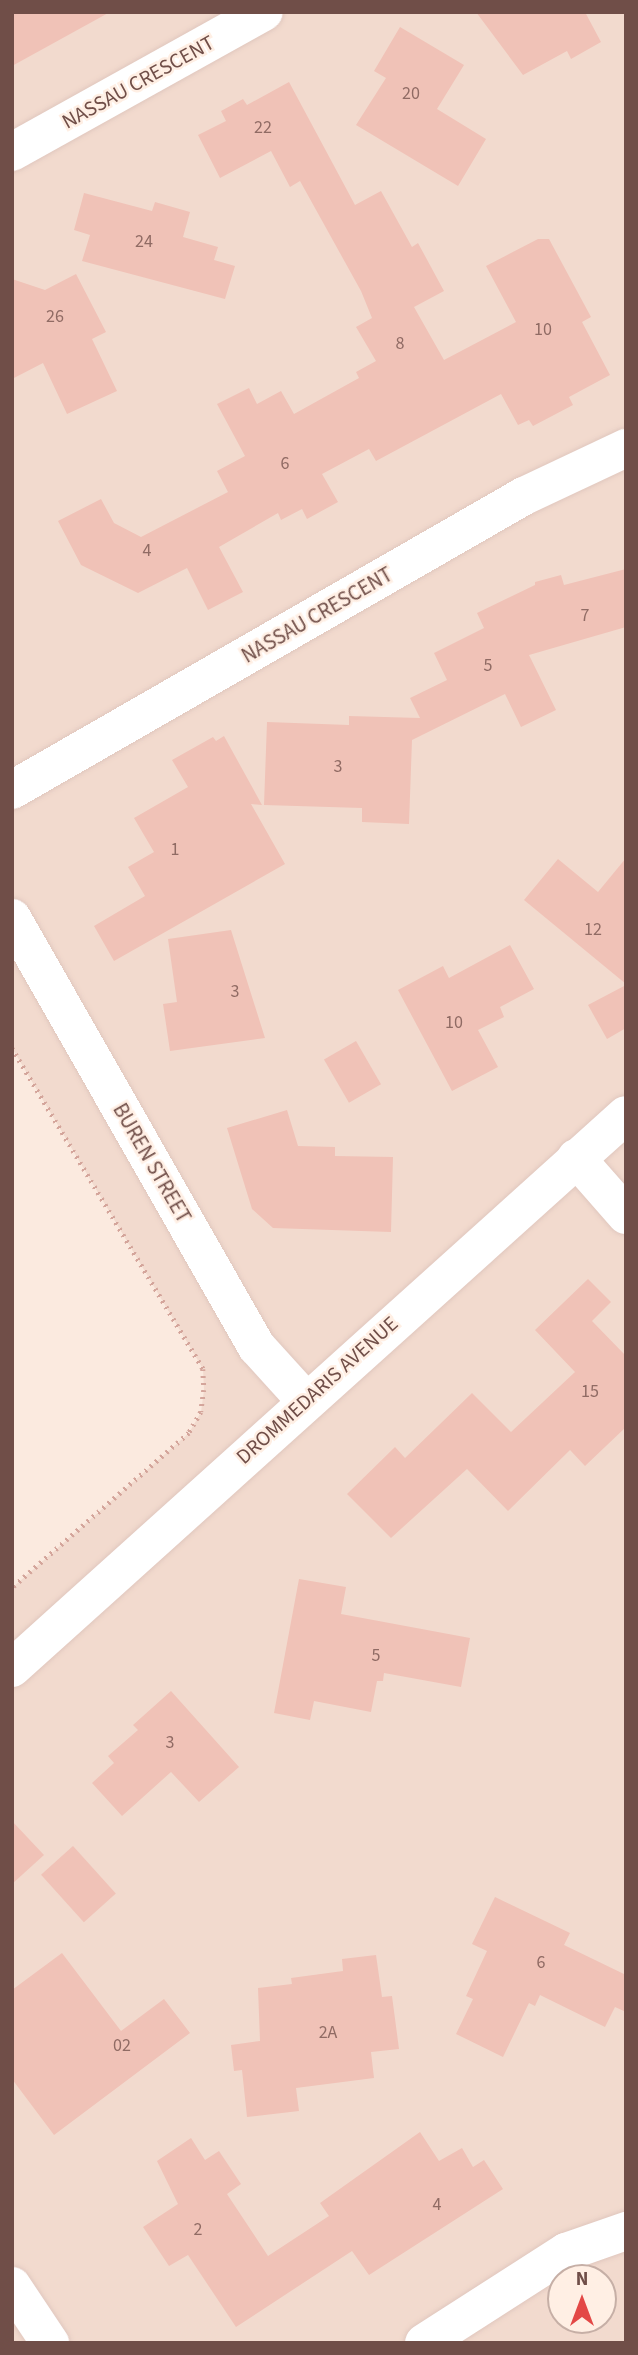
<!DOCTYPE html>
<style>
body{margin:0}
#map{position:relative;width:638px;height:2355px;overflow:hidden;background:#fbeadf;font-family:"Source Sans 3",sans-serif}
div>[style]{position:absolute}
.residential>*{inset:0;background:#f2dace}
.building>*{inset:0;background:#f0c2b7;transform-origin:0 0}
.path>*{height:4.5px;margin-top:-2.25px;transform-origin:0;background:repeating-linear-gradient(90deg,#d4a59b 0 2px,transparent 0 7px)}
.roads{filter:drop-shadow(0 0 2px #e0c7be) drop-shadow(0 0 2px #e0c7be)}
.minor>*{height:38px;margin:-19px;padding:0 19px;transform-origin:19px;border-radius:19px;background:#fff}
span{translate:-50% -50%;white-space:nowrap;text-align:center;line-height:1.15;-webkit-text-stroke:5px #ffefe4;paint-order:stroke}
.number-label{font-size:18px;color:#906b64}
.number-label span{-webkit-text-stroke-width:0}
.street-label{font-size:21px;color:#704e48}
.frame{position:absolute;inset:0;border:14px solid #704e48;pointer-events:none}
.north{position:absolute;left:547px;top:2264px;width:70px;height:70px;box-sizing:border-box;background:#ffefe4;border:2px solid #c6afa6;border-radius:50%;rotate:0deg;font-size:19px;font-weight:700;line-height:28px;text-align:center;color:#704e48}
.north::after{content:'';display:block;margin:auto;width:24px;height:32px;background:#e34846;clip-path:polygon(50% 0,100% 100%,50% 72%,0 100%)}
</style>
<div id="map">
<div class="residential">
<i style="clip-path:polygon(evenodd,12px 12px,626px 12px,626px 2343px,12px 2343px,12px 1588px,189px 1433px,201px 1412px,204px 1390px,203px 1369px,12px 1048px,12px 12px,561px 2278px,603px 2278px,603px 2320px,561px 2320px,561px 2278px)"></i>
</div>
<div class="building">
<i style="clip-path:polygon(12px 12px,110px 12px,12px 66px)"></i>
<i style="clip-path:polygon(476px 12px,585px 12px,601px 42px,571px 59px,567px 51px,523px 75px)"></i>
<i style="clip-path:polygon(400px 27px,464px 65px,437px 109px,486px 139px,458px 186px,356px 125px,386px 78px,374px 71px)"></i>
<i style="clip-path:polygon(289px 82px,355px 205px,381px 191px,412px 247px,418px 243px,444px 291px,414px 307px,444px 360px,516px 322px,486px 266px,538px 239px,549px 239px,591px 317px,582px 322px,610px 375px,569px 397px,573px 405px,533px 426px,529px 420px,518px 425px,501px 394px,376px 461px,369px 449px,322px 474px,338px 502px,307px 519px,302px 509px,281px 520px,278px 513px,219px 547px,243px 592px,208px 610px,187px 568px,138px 593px,81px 565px,58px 521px,101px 499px,114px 523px,141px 537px,228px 492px,217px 471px,245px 456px,217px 404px,249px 388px,257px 404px,281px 391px,294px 414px,359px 378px,356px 372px,376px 361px,356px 327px,372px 318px,361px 291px,300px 181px,290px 187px,271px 151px,220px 178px,198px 135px,226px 121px,221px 111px,243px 99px,247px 105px)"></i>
<i style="clip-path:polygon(84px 193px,152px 211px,155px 202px,190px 212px,183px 237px,218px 247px,214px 260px,235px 266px,225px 299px,82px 261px,90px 235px,74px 230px)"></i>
<i style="clip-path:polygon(76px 274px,106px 332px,92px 339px,117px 391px,67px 414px,43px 363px,12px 379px,12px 279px,45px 290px)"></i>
<i style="clip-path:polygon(626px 569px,626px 627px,529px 655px,556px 710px,521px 727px,505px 694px,412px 740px,409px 824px,362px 822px,362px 808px,264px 805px,267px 722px,349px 725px,349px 716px,420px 718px,410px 698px,447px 680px,434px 653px,484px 628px,477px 613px,535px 585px,535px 582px,561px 575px,564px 585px)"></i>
<i style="clip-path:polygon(224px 736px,262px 805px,251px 804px,285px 864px,114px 961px,94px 926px,145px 896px,128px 867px,154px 852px,134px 818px,188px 787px,172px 760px,213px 737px,216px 741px)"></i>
<i style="clip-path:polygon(626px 858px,626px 984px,524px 900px,558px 859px,598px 892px)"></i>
<i style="clip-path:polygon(231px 930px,265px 1038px,170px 1051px,163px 1004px,177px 1002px,168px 939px)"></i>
<i style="clip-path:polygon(510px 945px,534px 989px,500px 1007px,504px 1017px,478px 1030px,498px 1067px,452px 1091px,398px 990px,443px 966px,449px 978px)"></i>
<i style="clip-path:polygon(626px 985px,626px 1028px,607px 1039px,588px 1005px)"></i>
<i style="left:356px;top:1041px;width:50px;height:37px;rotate:60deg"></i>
<i style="clip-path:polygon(287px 1110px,298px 1146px,335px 1147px,335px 1156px,393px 1157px,391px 1232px,273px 1228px,252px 1209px,227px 1128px)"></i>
<i style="clip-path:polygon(588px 1279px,611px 1302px,592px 1321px,626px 1356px,626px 1427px,585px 1466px,570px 1450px,508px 1511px,467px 1469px,391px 1538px,347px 1494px,395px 1447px,405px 1458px,472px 1393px,511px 1432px,575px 1372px,535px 1330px)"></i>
<i style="clip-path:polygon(299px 1579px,346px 1587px,341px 1614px,470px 1638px,461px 1687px,384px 1673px,383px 1681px,377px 1681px,371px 1712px,314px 1701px,310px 1720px,274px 1713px)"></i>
<i style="clip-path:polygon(171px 1691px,239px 1767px,199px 1802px,171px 1772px,122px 1816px,92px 1783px,114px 1763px,108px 1756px,138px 1730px,133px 1725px)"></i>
<i style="clip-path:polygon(12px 1821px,44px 1855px,12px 1884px)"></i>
<i style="left:73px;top:1846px;width:64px;height:43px;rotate:48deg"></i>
<i style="clip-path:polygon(495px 1897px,570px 1933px,564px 1945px,626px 1975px,626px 2012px,615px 2007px,605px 2027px,540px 1995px,535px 2006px,529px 2003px,503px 2057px,456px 2034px,473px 1999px,466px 1996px,487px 1951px,472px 1944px)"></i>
<i style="clip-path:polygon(62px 1953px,121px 2031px,164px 1999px,190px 2033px,54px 2135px,12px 2079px,12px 1990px)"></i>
<i style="clip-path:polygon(376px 1955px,382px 1997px,392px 1996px,399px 2049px,371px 2052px,374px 2078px,296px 2088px,299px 2111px,247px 2117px,242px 2070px,234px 2071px,231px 2045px,260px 2041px,258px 1988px,292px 1984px,291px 1978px,343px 1971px,342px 1959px)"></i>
<i style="clip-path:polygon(420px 2132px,439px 2161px,462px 2148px,473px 2167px,484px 2160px,503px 2189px,369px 2275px,352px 2251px,236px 2327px,188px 2255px,169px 2266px,143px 2227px,178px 2204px,157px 2161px,191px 2138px,205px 2160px,219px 2151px,241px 2184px,227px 2194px,268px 2256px,329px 2216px,320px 2203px)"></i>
</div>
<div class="path">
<i style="left:12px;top:1048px;width:374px;rotate:59.2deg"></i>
<i style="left:203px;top:1369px;width:21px;rotate:87deg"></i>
<i style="left:204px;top:1390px;width:22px;rotate:98deg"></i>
<i style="left:201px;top:1412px;width:24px;rotate:120deg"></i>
<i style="left:189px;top:1433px;width:235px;rotate:138.8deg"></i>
</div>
<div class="roads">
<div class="minor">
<i style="left:12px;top:152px;width:288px;rotate:-29.1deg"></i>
<i style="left:12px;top:790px;width:590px;rotate:-29.87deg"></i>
<i style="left:524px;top:496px;width:113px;rotate:-25.2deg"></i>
<i style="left:12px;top:918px;width:494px;rotate:60.3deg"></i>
<i style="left:257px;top:1347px;width:72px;rotate:47.8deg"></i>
<i style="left:576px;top:1158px;width:76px;rotate:48.7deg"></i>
<i style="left:12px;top:1668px;width:826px;rotate:-42.01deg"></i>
<i style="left:12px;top:2286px;width:69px;rotate:56.3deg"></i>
<i style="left:424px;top:2343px;width:169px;rotate:-32.7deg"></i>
<i style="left:566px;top:2252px;width:64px;rotate:-19.3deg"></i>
</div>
</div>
<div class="number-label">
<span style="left:411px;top:94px">20</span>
<span style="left:263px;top:128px">22</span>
<span style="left:144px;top:242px">24</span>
<span style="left:55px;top:317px">26</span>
<span style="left:543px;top:330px">10</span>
<span style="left:400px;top:344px">8</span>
<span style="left:285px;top:464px">6</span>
<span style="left:147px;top:551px">4</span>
<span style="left:585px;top:616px">7</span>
<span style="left:488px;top:666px">5</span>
<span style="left:338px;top:767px">3</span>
<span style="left:175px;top:850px">1</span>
<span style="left:593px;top:930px">12</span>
<span style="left:235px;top:992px">3</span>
<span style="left:454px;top:1023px">10</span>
<span style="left:590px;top:1392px">15</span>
<span style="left:376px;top:1656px">5</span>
<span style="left:170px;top:1743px">3</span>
<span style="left:541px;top:1963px">6</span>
<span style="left:328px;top:2033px">2A</span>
<span style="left:122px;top:2046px">02</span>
<span style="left:437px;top:2205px">4</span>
<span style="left:198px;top:2230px">2</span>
</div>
<div class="street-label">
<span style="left:138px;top:82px;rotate:-29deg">NASSAU CRESCENT</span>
<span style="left:317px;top:615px;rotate:-30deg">NASSAU CRESCENT</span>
<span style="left:152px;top:1163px;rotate:60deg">BUREN STREET</span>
<span style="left:317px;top:1390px;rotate:-42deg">DROMMEDARIS AVENUE</span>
</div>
<div class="frame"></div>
<div class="north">N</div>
</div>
